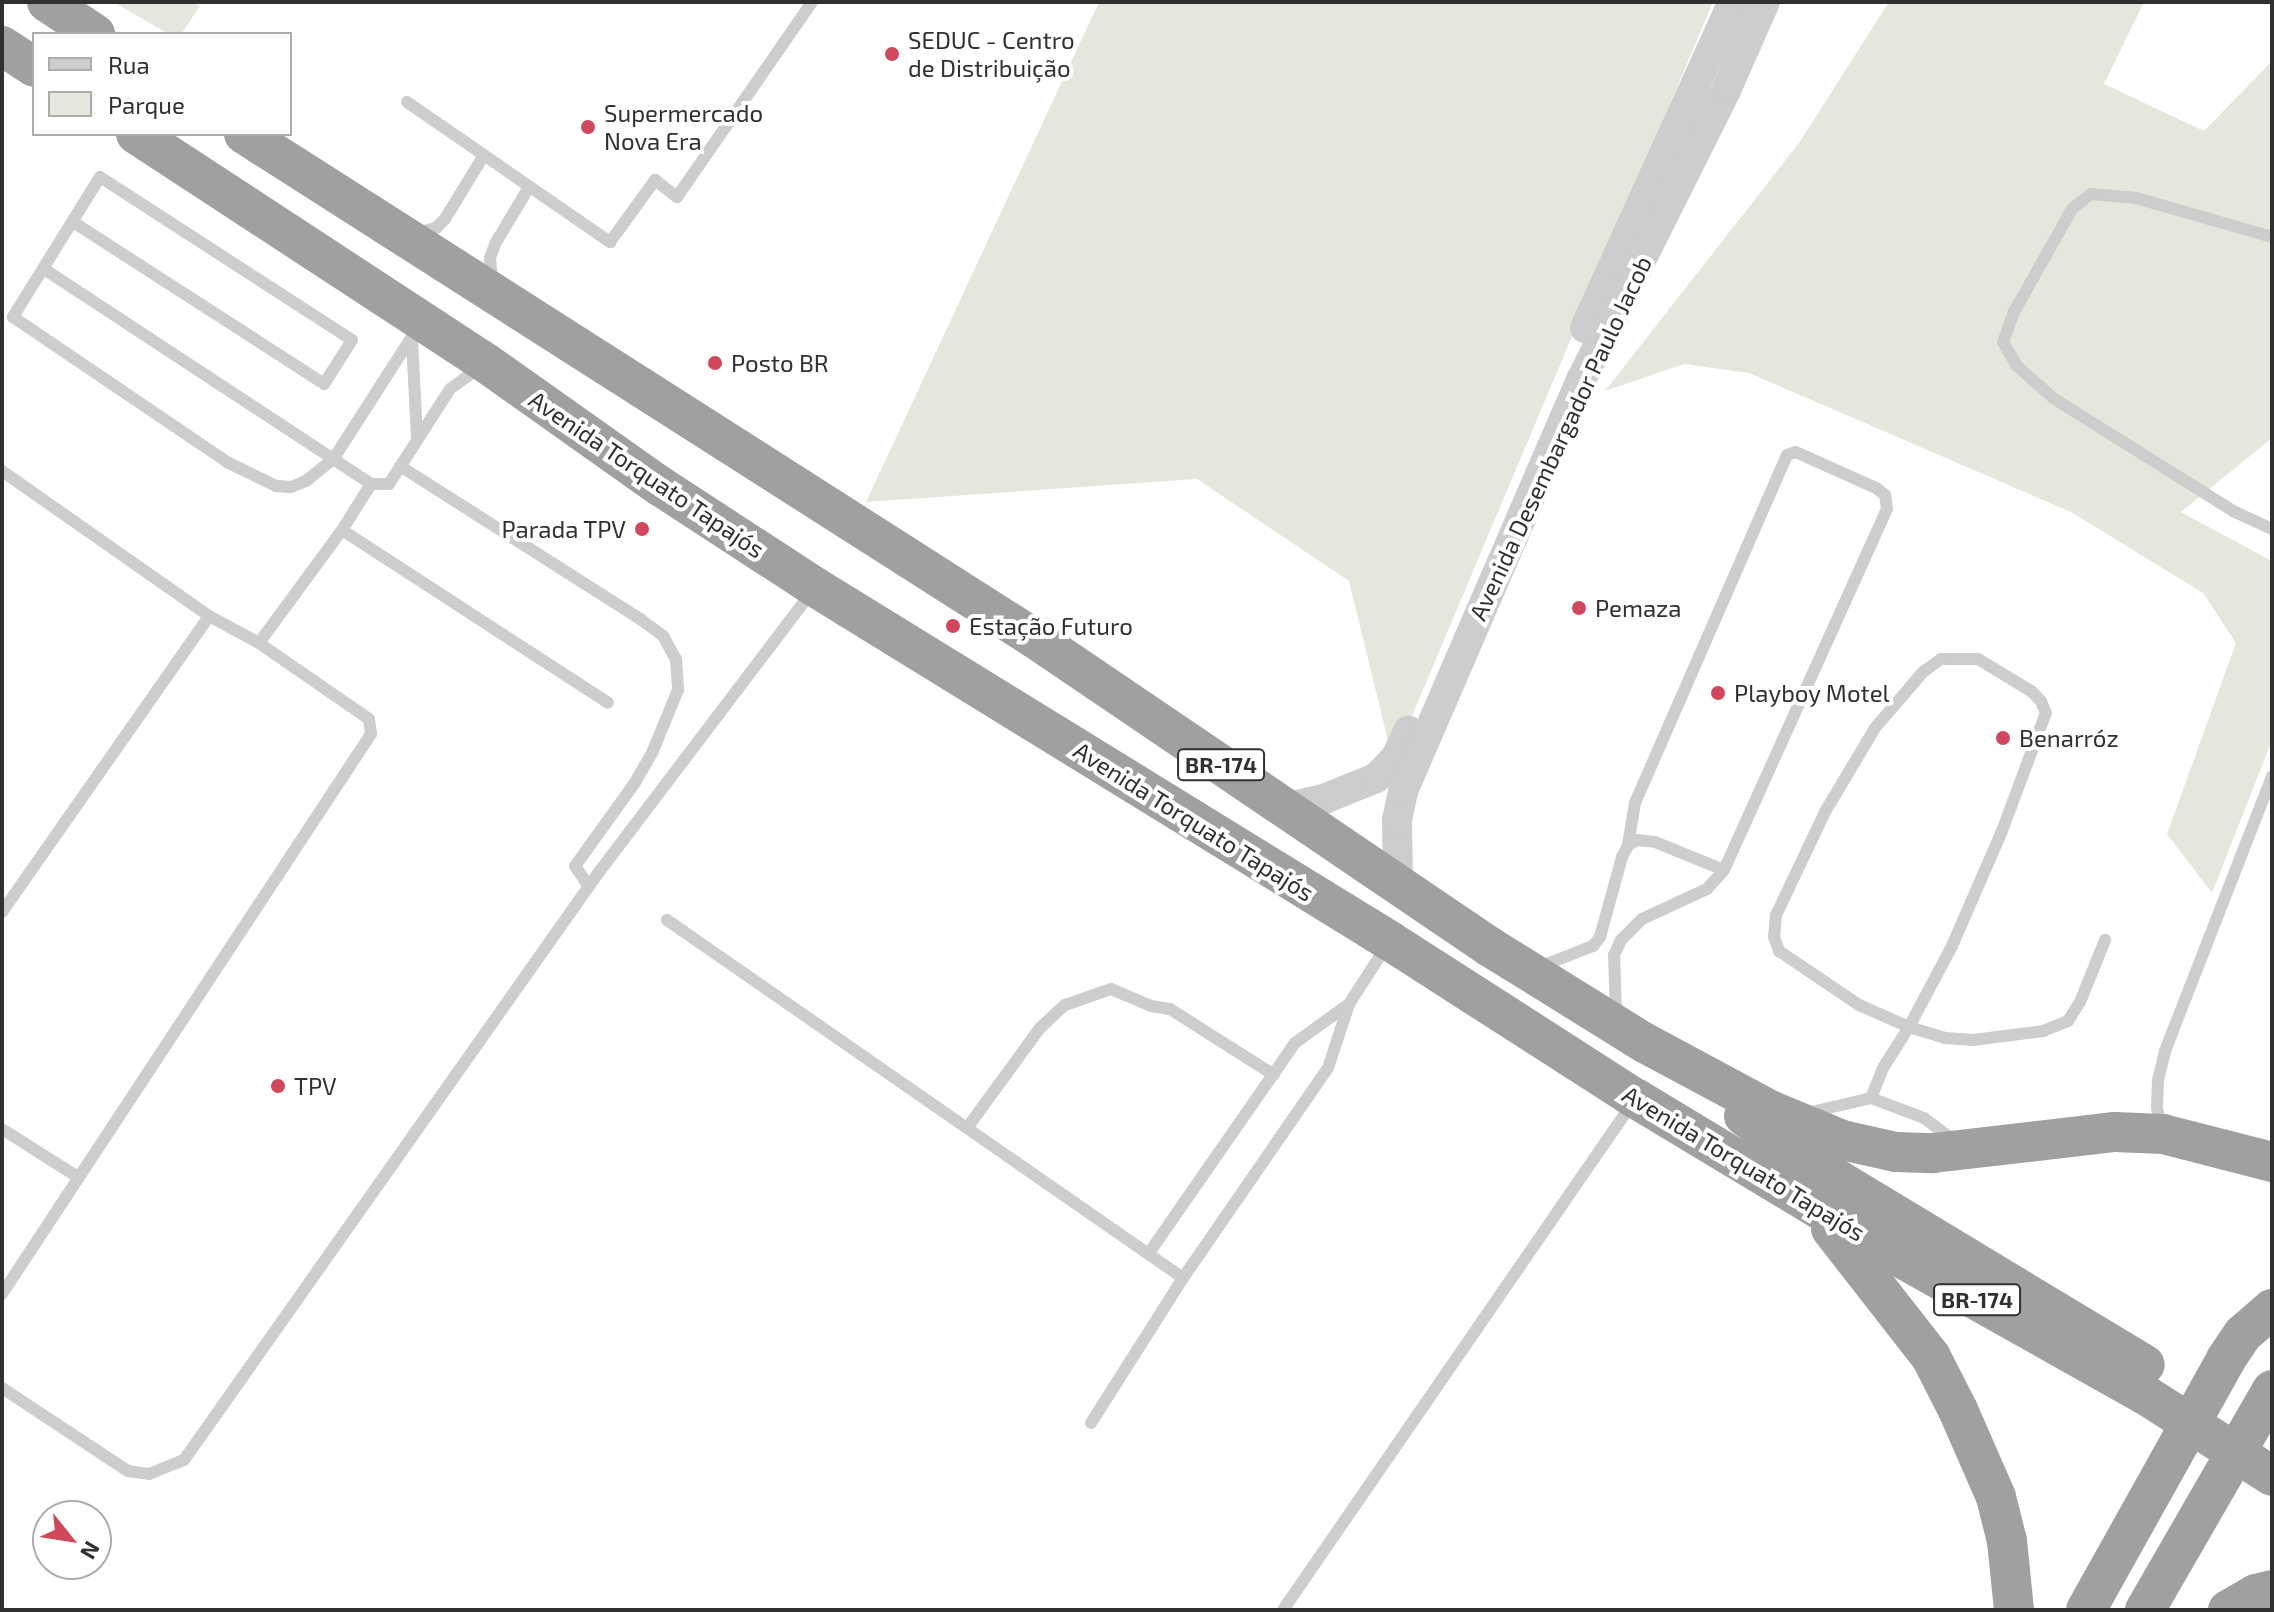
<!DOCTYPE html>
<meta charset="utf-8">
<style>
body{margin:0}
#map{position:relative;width:2274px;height:1612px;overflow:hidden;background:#fff;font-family:"Exo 2",sans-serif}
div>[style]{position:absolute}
.green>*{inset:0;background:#e4e8dc}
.service>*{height:12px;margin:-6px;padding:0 6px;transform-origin:6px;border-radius:6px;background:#cdcdcd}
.tertiary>*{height:30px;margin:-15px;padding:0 15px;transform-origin:15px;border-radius:15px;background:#cdcdcd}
.trunk>*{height:40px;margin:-20px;padding:0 20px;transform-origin:20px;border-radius:20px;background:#a0a0a0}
.trunk-bridge>*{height:40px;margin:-20px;padding:0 20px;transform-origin:20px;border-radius:20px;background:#a0a0a0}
.dots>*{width:22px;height:22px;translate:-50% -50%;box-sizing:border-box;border:4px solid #fff;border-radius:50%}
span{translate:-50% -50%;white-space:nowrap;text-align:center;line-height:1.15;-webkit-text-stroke:8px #fff;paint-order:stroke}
.shield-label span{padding:2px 6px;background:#fff;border:2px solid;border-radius:6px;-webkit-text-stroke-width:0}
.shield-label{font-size:22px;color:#303030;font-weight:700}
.poi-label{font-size:24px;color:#303030}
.left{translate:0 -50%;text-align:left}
.right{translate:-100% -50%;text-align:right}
.street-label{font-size:24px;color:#303030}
.frame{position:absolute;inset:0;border:4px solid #303030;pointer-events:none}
.legend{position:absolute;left:32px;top:32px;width:260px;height:104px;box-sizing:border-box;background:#fff;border:2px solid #acacac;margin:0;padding:10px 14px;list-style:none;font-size:24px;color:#303030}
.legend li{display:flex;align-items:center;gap:16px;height:40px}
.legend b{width:40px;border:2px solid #acacac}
.north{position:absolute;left:32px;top:1500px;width:80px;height:80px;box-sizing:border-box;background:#fff;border:2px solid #acacac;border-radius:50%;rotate:120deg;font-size:22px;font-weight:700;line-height:32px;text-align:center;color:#303030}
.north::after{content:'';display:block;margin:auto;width:28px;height:36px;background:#d1475e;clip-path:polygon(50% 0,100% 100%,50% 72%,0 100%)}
</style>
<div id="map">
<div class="green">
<i style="clip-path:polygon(113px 2px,193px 2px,200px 6px,181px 34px,169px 34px)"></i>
<i style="clip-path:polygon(1099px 2px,1713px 2px,1393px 761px,1349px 581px,1197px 479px,866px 502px)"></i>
<i style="clip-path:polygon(1889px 2px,2144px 2px,2104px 84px,2204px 131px,2272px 61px,2272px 438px,2181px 512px,2272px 561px,2272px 740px,2212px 893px,2167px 834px,2236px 643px,2203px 593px,2071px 512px,1749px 373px,1684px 364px,1605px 391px,1799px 143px)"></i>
</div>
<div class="service">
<i style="left:407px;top:102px;width:247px;rotate:34.6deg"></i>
<i style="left:610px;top:242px;width:77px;rotate:-54deg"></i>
<i style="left:655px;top:180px;width:28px;rotate:38deg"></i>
<i style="left:677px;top:197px;width:237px;rotate:-55.3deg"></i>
<i style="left:73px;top:222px;width:299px;rotate:32.8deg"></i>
<i style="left:324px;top:384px;width:52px;rotate:-57.5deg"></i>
<i style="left:352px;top:340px;width:300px;rotate:-147.1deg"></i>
<i style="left:100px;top:177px;width:165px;rotate:121.9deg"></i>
<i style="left:13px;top:317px;width:258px;rotate:34.1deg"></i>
<i style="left:227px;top:462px;width:55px;rotate:26.1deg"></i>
<i style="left:276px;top:486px;width:15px;rotate:4deg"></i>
<i style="left:291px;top:487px;width:16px;rotate:-22deg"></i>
<i style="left:306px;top:481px;width:36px;rotate:-39deg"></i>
<i style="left:334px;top:458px;width:156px;rotate:-57.3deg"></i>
<i style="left:416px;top:233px;width:21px;rotate:-14deg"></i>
<i style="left:436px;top:228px;width:13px;rotate:-45deg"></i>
<i style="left:445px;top:219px;width:75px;rotate:-58.6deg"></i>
<i style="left:2272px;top:237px;width:141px;rotate:-164deg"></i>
<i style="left:2136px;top:198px;width:45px;rotate:-174.9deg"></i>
<i style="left:2091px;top:194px;width:24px;rotate:142deg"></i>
<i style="left:2072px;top:209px;width:118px;rotate:119.4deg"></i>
<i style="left:2014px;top:312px;width:32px;rotate:110deg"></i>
<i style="left:2003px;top:342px;width:28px;rotate:60deg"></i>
<i style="left:2017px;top:366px;width:48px;rotate:41.6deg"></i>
<i style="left:2053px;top:398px;width:213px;rotate:32.1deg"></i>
<i style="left:2233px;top:511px;width:43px;rotate:24.8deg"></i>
<i style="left:44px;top:269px;width:391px;rotate:33.3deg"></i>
<i style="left:371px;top:484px;width:18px"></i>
<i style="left:389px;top:484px;width:113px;rotate:-57.3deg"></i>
<i style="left:450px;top:389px;width:37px;rotate:-36deg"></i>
<i style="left:492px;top:281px;width:23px;rotate:-95deg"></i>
<i style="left:490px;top:258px;width:15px;rotate:-70deg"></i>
<i style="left:495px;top:244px;width:66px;rotate:-59.2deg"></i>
<i style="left:412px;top:341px;width:97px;rotate:87deg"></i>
<i style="left:400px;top:466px;width:285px;rotate:32.5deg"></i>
<i style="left:640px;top:619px;width:29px;rotate:36deg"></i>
<i style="left:663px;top:636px;width:26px;rotate:61deg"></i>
<i style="left:676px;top:659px;width:31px;rotate:86deg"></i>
<i style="left:678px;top:690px;width:68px;rotate:112.4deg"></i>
<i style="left:652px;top:753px;width:36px;rotate:120deg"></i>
<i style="left:634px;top:784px;width:101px;rotate:125.7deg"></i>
<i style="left:575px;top:866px;width:25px;rotate:56deg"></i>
<i style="left:2px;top:471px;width:253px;rotate:35deg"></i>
<i style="left:371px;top:484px;width:54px;rotate:122.2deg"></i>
<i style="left:342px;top:530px;width:317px;rotate:33deg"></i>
<i style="left:2px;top:912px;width:361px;rotate:-55deg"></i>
<i style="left:209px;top:616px;width:57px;rotate:28.4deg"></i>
<i style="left:259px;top:643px;width:140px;rotate:-53.7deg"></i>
<i style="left:667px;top:920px;width:628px;rotate:34.75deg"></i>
<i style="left:1539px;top:967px;width:58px;rotate:-21.3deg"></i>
<i style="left:1593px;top:946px;width:11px;rotate:-52deg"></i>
<i style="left:1600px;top:937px;width:83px;rotate:-74.6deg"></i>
<i style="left:1622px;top:857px;width:13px;rotate:-63deg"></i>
<i style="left:1628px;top:845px;width:10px;rotate:-29deg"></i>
<i style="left:1637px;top:840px;width:18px;rotate:6deg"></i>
<i style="left:1655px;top:842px;width:74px;rotate:22.1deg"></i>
<i style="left:1616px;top:1014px;width:59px;rotate:-91.9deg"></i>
<i style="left:1614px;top:955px;width:17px;rotate:-65deg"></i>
<i style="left:1621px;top:940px;width:30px;rotate:-45deg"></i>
<i style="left:1642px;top:919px;width:72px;rotate:-24.8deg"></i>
<i style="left:1707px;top:889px;width:25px;rotate:-48deg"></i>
<i style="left:1724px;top:870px;width:396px;rotate:-65.7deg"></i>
<i style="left:1887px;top:509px;width:14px;rotate:-98deg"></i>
<i style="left:1885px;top:495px;width:11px;rotate:-142deg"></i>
<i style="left:1876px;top:488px;width:88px;rotate:-155.8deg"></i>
<i style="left:1796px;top:452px;width:9px;rotate:162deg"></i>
<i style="left:1787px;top:455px;width:380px;rotate:113.6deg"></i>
<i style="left:1635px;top:803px;width:43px;rotate:99.5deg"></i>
<i style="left:1871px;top:1098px;width:57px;rotate:20.7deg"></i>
<i style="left:1924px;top:1118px;width:36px;rotate:37deg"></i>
<i style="left:1803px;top:1114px;width:70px;rotate:-13.2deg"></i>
<i style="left:1871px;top:1098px;width:32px;rotate:-68deg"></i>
<i style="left:1883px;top:1068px;width:49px;rotate:-57.6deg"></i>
<i style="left:1909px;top:1027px;width:92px;rotate:-62deg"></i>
<i style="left:1952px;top:946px;width:125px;rotate:-66.5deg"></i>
<i style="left:2002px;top:831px;width:126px;rotate:-69.6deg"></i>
<i style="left:2046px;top:713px;width:13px;rotate:-113deg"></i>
<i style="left:2041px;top:701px;width:14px;rotate:-135deg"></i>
<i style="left:2031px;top:691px;width:62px;rotate:-148.9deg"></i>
<i style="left:1978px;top:659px;width:37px;rotate:180deg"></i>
<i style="left:1941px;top:659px;width:22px;rotate:144deg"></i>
<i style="left:1923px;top:672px;width:74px;rotate:130.6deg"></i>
<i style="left:1875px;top:728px;width:98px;rotate:120.8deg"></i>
<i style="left:1825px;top:812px;width:114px;rotate:115.4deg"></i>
<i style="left:1776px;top:915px;width:22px;rotate:95deg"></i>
<i style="left:1774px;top:937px;width:15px;rotate:70deg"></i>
<i style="left:1779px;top:951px;width:97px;rotate:34deg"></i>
<i style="left:1859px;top:1005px;width:55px;rotate:23.7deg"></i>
<i style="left:1909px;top:1027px;width:38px;rotate:17deg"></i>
<i style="left:1945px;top:1038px;width:28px;rotate:4deg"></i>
<i style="left:1973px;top:1040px;width:71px;rotate:-7.3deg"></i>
<i style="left:2043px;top:1031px;width:27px;rotate:-22deg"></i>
<i style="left:2068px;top:1021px;width:22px;rotate:-58deg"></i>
<i style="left:2080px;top:1002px;width:67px;rotate:-68deg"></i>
<i style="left:2161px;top:1127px;width:19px;rotate:-102deg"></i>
<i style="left:2157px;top:1108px;width:28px;rotate:-88deg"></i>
<i style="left:2158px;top:1080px;width:30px;rotate:-76deg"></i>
<i style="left:2165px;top:1051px;width:295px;rotate:-68.7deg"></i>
<i style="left:967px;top:1128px;width:124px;rotate:-53.9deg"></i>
<i style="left:1040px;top:1028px;width:34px;rotate:-43deg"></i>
<i style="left:1065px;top:1005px;width:49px;rotate:-19.2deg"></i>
<i style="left:1111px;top:989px;width:43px;rotate:23deg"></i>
<i style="left:1151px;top:1006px;width:19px;rotate:9deg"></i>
<i style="left:1170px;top:1009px;width:123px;rotate:32.4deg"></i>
<i style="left:2px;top:1129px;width:90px;rotate:32.3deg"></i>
<i style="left:1149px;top:1253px;width:256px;rotate:-55.2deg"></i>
<i style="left:1295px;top:1043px;width:67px;rotate:-35.8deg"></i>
<i style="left:2px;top:1294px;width:671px;rotate:-56.62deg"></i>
<i style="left:371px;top:734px;width:15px;rotate:-98deg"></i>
<i style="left:369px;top:719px;width:134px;rotate:-145.4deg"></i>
<i style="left:2px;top:1388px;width:151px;rotate:33.4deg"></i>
<i style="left:128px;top:1471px;width:21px;rotate:8deg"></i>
<i style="left:149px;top:1474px;width:38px;rotate:-22deg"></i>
<i style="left:184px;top:1460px;width:720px;rotate:-54.79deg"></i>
<i style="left:599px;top:872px;width:350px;rotate:-52.8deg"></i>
<i style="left:1091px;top:1423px;width:172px;rotate:-57.6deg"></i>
<i style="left:1183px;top:1278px;width:255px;rotate:-55.4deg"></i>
<i style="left:1328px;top:1068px;width:67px;rotate:-71.8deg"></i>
<i style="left:1349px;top:1004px;width:70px;rotate:-57.2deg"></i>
<i style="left:1283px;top:1610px;width:617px;rotate:-55.43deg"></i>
</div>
<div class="tertiary">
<i style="left:1585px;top:328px;width:358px;rotate:-65.6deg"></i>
<i style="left:1284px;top:808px;width:41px;rotate:-12.7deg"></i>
<i style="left:1324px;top:799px;width:56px;rotate:-22deg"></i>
<i style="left:1376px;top:778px;width:29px;rotate:-46deg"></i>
<i style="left:1396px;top:757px;width:29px;rotate:-65deg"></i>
<i style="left:1398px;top:885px;width:65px;rotate:-90.9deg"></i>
<i style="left:1397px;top:820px;width:30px;rotate:-78deg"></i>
<i style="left:1403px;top:791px;width:448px;rotate:-66.6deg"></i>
<i style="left:1581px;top:380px;width:326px;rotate:-63.4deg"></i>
<i style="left:1727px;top:88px;width:94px;rotate:-66.2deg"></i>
</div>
<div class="trunk">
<i style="left:47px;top:2px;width:58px;rotate:33.7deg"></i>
<i style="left:2px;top:46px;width:38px;rotate:33deg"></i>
<i style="left:136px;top:134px;width:418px;rotate:33.2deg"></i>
<i style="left:486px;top:363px;width:213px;rotate:35.3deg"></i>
<i style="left:660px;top:486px;width:185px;rotate:33.1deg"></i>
<i style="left:815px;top:587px;width:675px;rotate:31.62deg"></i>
<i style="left:1390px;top:941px;width:291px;rotate:32.7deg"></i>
<i style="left:1635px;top:1098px;width:286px;rotate:31.1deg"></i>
<i style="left:1880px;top:1246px;width:303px;rotate:29.3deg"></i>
<i style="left:244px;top:134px;width:937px;rotate:32.54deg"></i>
<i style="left:1034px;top:638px;width:551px;rotate:34.12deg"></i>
<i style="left:1490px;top:947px;width:182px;rotate:31.8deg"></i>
<i style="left:1645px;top:1043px;width:144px;rotate:28.2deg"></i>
<i style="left:1772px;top:1111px;width:76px;rotate:22.5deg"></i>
<i style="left:1842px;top:1140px;width:55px;rotate:12.5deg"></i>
<i style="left:1896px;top:1152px;width:37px;rotate:2deg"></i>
<i style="left:1933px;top:1153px;width:183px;rotate:-6.6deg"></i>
<i style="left:2115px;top:1132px;width:48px;rotate:2.4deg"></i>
<i style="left:2163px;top:1134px;width:113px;rotate:14.4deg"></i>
<i style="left:1744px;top:1116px;width:66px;rotate:36.3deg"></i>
<i style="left:1797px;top:1155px;width:406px;rotate:31.1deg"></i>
<i style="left:1831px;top:1229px;width:162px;rotate:52deg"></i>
<i style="left:1931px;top:1357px;width:59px;rotate:63deg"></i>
<i style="left:1958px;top:1410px;width:95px;rotate:66.4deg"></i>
<i style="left:1996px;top:1497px;width:45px;rotate:76deg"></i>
<i style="left:2007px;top:1541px;width:69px;rotate:84.2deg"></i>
<i style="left:2086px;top:1610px;width:287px;rotate:-60.8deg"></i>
<i style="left:2226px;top:1359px;width:30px;rotate:-56deg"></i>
<i style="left:2243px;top:1334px;width:38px;rotate:-41deg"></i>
<i style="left:2145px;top:1610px;width:254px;rotate:-60deg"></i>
<i style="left:2228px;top:1610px;width:32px;rotate:-30deg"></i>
<i style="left:2256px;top:1594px;width:16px;rotate:-14deg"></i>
</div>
<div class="trunk-bridge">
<i style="left:2144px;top:1394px;width:152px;rotate:32.6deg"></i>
</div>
<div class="dots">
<i style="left:892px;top:54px;background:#d1475e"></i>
<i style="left:588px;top:127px;background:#d1475e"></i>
<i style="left:715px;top:363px;background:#d1475e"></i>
<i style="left:642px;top:529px;background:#d1475e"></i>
<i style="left:1579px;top:608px;background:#d1475e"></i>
<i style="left:953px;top:626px;background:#d1475e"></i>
<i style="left:1718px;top:693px;background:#d1475e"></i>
<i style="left:2003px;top:738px;background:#d1475e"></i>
<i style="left:278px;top:1086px;background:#d1475e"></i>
</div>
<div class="shield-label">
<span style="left:1221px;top:765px">BR-174</span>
<span style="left:1977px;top:1300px">BR-174</span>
</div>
<div class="poi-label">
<span class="left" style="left:908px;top:54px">SEDUC - Centro<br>de Distribuição</span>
<span class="left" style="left:604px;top:127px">Supermercado<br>Nova Era</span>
<span class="left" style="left:731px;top:363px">Posto BR</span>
<span class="right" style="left:626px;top:529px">Parada TPV</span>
<span class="left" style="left:1595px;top:608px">Pemaza</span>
<span class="left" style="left:969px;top:626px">Estação Futuro</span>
<span class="left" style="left:1734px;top:693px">Playboy Motel</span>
<span class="left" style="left:2019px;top:738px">Benarróz</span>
<span class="left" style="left:294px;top:1086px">TPV</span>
</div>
<div class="street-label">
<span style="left:1560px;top:438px;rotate:-65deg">Avenida Desembargador Paulo Jacob</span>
<span style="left:647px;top:474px;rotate:34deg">Avenida Torquato Tapajós</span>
<span style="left:1194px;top:821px;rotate:32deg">Avenida Torquato Tapajós</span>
<span style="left:1744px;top:1163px;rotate:31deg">Avenida Torquato Tapajós</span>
</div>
<div class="frame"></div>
<ul class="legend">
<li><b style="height:10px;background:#cdcdcd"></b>Rua</li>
<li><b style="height:22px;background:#e4e8dc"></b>Parque</li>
</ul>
<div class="north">N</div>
</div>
